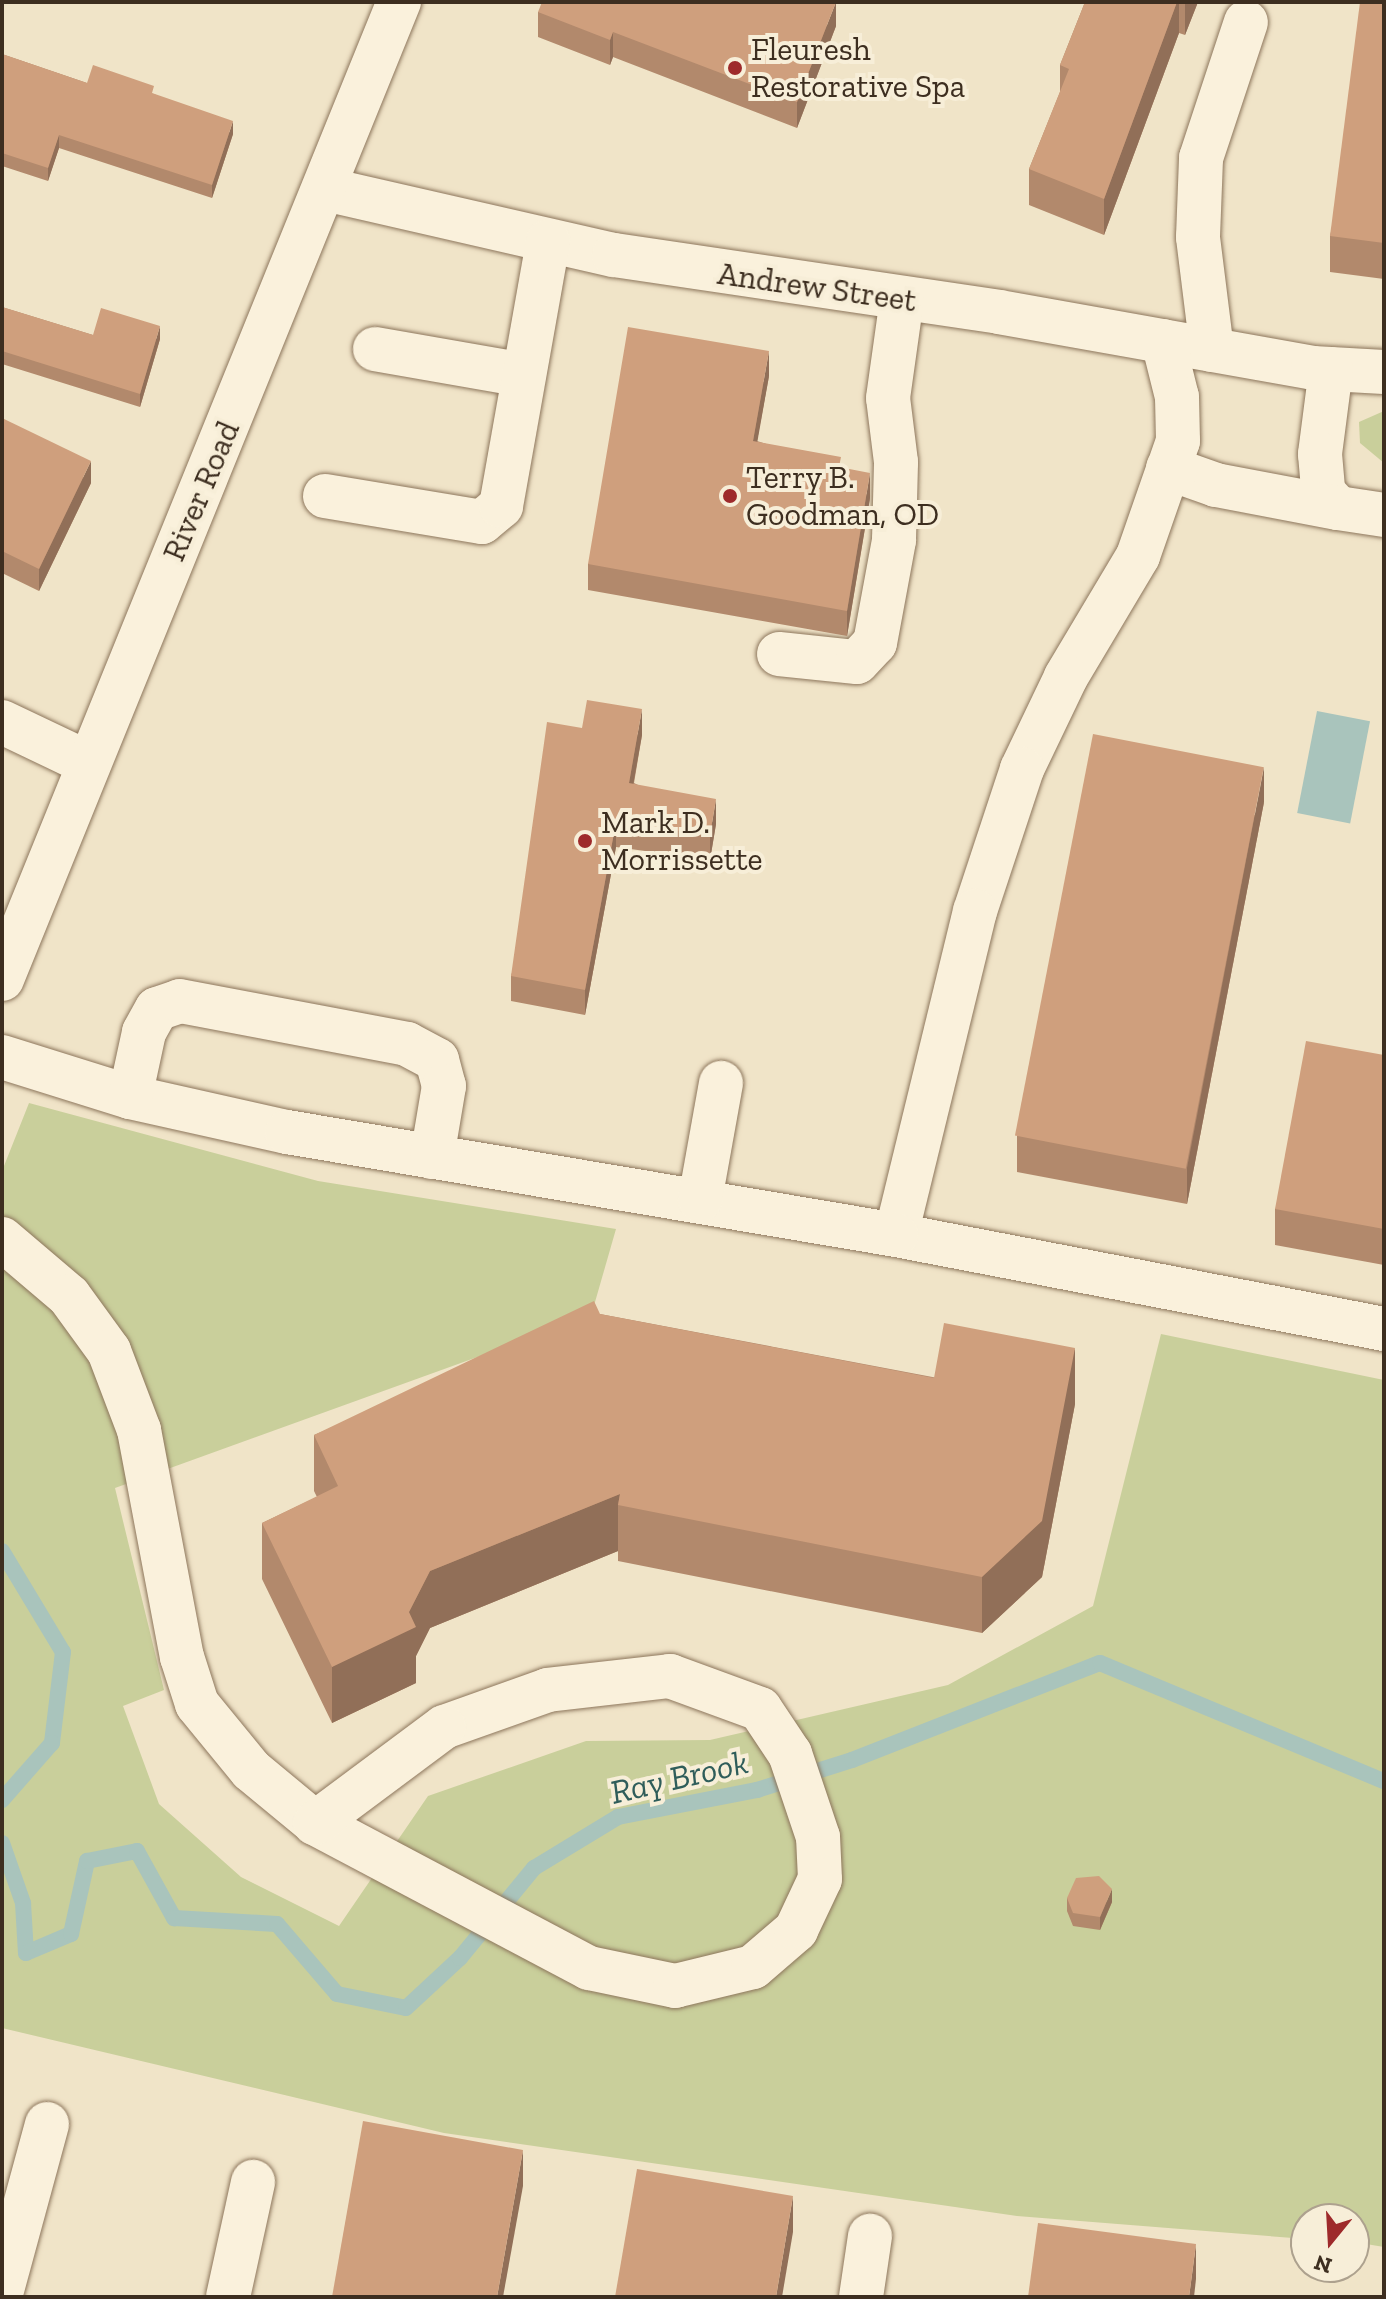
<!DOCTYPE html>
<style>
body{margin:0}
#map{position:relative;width:1386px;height:2299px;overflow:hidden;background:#f0e4c8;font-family:"Zilla Slab",serif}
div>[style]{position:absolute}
.green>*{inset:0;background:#c9cf9b}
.water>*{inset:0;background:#a9c4bc;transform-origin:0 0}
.stream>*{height:16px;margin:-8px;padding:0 8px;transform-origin:8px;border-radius:8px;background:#a9c4bc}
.roads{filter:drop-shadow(0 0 2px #8d765c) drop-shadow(0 0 2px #8d765c)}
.minor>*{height:44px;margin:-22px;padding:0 22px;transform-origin:22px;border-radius:22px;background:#faf1dc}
.wall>*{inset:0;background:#b2896c}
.shaded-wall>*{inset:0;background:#916f58}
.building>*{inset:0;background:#cf9f7d;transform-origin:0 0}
.dots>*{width:22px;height:22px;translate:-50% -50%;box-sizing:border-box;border:4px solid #f7eed8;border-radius:50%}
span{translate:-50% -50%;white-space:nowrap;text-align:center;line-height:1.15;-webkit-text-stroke:8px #f7eed8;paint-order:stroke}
.poi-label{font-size:32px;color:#3d2e20}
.left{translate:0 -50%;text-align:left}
.street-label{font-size:32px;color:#3d2e20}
.water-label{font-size:34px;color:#2f5d5a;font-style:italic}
.frame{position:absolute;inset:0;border:4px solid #3d2e20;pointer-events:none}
.north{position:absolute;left:1290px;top:2203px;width:80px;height:80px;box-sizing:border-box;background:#f7eed8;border:2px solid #ada18e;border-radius:50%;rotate:198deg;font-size:22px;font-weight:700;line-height:32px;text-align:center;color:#3d2e20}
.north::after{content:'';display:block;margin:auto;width:28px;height:36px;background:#9e2a2b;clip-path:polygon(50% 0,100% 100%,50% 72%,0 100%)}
</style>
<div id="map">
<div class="green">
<i style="clip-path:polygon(1384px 411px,1384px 463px,1360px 443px,1359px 422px)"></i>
<i style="clip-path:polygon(29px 1103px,318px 1181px,616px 1229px,591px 1316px,115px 1488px,164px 1690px,123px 1706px,159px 1804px,241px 1877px,339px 1926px,428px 1796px,586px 1741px,710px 1740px,948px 1685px,1093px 1606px,1161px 1334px,1384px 1380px,1384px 2247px,1354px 2242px,1354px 2219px,1306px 2219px,1306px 2239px,1017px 2216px,444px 2133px,2px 2028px,2px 1171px)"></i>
</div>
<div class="water">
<i style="left:1317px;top:711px;width:54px;height:104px;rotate:11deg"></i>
</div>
<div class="stream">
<i style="left:2px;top:1551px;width:118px;rotate:58.9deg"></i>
<i style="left:63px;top:1652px;width:92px;rotate:96.9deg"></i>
<i style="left:52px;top:1743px;width:76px;rotate:131.3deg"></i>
<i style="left:2px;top:1843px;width:64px;rotate:70.7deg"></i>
<i style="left:23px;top:1903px;width:50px;rotate:86.6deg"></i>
<i style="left:26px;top:1953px;width:49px;rotate:-22.9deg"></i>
<i style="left:71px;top:1934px;width:75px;rotate:-77.6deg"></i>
<i style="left:87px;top:1861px;width:51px;rotate:-11.3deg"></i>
<i style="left:137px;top:1851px;width:77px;rotate:61.1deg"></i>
<i style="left:174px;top:1918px;width:103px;rotate:3.3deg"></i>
<i style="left:277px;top:1924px;width:92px;rotate:49.4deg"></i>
<i style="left:337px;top:1994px;width:70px;rotate:11.5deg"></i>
<i style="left:406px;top:2008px;width:74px;rotate:-42.8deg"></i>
<i style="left:460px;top:1958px;width:117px;rotate:-50.6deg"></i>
<i style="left:534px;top:1868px;width:98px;rotate:-31.3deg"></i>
<i style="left:618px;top:1817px;width:142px;rotate:-11deg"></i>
<i style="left:757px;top:1790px;width:100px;rotate:-17.5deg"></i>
<i style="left:852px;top:1760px;width:266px;rotate:-21.4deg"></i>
<i style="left:1100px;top:1663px;width:308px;rotate:22.6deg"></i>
</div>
<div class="roads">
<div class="minor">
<i style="left:325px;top:189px;width:296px;rotate:12.9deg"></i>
<i style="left:614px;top:255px;width:389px;rotate:8.4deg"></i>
<i style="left:999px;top:312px;width:319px;rotate:10.1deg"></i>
<i style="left:1313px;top:368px;width:71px;rotate:3.2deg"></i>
<i style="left:1163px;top:341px;width:58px;rotate:76deg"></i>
<i style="left:1177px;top:397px;width:44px;rotate:88.7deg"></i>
<i style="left:1178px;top:441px;width:122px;rotate:109.2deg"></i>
<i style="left:1138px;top:556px;width:141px;rotate:120.8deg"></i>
<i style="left:1066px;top:677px;width:102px;rotate:115.6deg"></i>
<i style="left:1022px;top:769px;width:150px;rotate:108.3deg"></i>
<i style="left:975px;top:911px;width:333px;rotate:103.7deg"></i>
<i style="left:896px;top:1235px;width:497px;rotate:10.9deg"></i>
<i style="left:375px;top:349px;width:151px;rotate:9.9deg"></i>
<i style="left:1212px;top:350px;width:114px;rotate:-97.1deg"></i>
<i style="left:1198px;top:237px;width:79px;rotate:-87.8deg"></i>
<i style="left:1201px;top:158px;width:143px;rotate:-71.7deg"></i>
<i style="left:1331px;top:369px;width:86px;rotate:97.4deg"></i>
<i style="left:1320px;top:454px;width:38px;rotate:85deg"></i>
<i style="left:1323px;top:492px;width:22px;rotate:47deg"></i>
<i style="left:1338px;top:508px;width:47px;rotate:8.7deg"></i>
<i style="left:1168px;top:468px;width:51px;rotate:19.5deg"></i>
<i style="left:1216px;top:485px;width:124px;rotate:10.7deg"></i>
<i style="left:325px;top:496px;width:159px;rotate:9.4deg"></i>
<i style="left:482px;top:522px;width:25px;rotate:-40deg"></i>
<i style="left:501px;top:506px;width:269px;rotate:-79.9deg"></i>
<i style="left:779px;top:654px;width:78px;rotate:5.9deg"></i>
<i style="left:857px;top:662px;width:26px;rotate:-47deg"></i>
<i style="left:875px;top:643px;width:105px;rotate:-79.5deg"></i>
<i style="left:894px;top:540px;width:78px;rotate:-88.5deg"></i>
<i style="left:896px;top:462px;width:64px;rotate:-97.1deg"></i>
<i style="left:888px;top:398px;width:100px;rotate:-82deg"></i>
<i style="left:2px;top:722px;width:95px;rotate:25.5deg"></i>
<i style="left:2px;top:979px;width:1055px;rotate:-67.89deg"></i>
<i style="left:2px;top:1057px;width:134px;rotate:17.4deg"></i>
<i style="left:130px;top:1097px;width:161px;rotate:12.6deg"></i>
<i style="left:287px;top:1132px;width:618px;rotate:9.6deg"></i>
<i style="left:130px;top:1097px;width:66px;rotate:-77.8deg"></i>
<i style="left:144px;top:1032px;width:26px;rotate:-61deg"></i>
<i style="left:157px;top:1009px;width:24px;rotate:-19deg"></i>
<i style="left:180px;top:1001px;width:231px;rotate:10.7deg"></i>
<i style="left:407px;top:1044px;width:34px;rotate:28deg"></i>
<i style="left:437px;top:1060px;width:27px;rotate:75deg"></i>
<i style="left:444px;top:1086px;width:72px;rotate:99.6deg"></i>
<i style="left:700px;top:1200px;width:119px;rotate:-79.8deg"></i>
<i style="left:2px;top:1239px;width:88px;rotate:40.4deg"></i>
<i style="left:69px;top:1296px;width:68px;rotate:54deg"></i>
<i style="left:109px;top:1351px;width:85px;rotate:69.2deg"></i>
<i style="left:139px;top:1430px;width:231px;rotate:79.3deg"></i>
<i style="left:182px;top:1657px;width:49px;rotate:72.3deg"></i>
<i style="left:197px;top:1704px;width:85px;rotate:50.7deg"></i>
<i style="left:251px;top:1770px;width:83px;rotate:39.6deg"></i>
<i style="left:315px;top:1823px;width:310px;rotate:27.9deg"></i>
<i style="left:589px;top:1968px;width:88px;rotate:11.8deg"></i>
<i style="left:675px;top:1986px;width:80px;rotate:-13.7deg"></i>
<i style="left:753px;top:1967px;width:57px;rotate:-40.7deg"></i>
<i style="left:796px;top:1930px;width:56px;rotate:-64.8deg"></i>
<i style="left:820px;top:1879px;width:42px;rotate:-92.7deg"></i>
<i style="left:818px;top:1837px;width:88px;rotate:-108.6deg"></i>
<i style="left:790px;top:1754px;width:54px;rotate:-123.7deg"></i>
<i style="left:760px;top:1709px;width:96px;rotate:-159.9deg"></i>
<i style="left:670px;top:1676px;width:123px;rotate:173.5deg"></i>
<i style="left:548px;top:1690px;width:110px;rotate:160.4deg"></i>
<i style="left:444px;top:1727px;width:161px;rotate:143.3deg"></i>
<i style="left:2px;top:2290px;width:172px;rotate:-74.8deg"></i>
<i style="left:228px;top:2297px;width:118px;rotate:-77.7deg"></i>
<i style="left:861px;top:2297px;width:62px;rotate:-81.6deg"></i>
</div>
</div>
<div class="wall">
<i style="clip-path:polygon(1085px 2px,1198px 2px,1185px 35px,1179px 33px,1104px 235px,1029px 205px,1029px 169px,1060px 92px,1060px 65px)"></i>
<i style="clip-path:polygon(1384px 2px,1384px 279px,1330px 272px,1330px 236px)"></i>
<i style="clip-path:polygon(538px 12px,836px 26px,797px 128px,613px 57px,610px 65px,538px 37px)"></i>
<i style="clip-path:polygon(2px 54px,87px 83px,154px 94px,233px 134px,212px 198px,59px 148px,48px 181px,2px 166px)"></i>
<i style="clip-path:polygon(2px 307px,93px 335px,160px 339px,140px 407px,2px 364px)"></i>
<i style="clip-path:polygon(769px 376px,757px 441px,841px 468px,870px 498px,847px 636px,588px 590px,588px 564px)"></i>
<i style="clip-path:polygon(2px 418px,91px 483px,39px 591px,2px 573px)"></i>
<i style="clip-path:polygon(582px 728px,642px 735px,634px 783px,716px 824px,710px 860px,616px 847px,585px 1015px,511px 1001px,511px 976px)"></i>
<i style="clip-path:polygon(1264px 802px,1187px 1204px,1017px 1172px,1017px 1136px)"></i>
<i style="clip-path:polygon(1384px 1055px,1384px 1265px,1275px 1245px,1275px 1209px)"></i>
<i style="clip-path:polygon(600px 1314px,1075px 1404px,1042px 1577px,982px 1633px,618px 1561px,618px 1551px,430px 1628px,416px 1656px,416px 1683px,332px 1723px,262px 1579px,262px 1523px,317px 1497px,314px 1491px,314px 1435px)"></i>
<i style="clip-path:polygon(1067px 1898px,1112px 1902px,1100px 1930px,1073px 1926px,1067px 1911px)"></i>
</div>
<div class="shaded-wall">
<i style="clip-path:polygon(836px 2px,836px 26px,797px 128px,797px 102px)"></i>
<i style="clip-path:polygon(1177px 2px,1179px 2px,1179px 33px,1104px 235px,1104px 199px)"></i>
<i style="clip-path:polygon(1185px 2px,1198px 2px,1185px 35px)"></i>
<i style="clip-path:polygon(613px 32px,613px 57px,610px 65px,610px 40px)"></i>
<i style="clip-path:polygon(233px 121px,233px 134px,212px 198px,212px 185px)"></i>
<i style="clip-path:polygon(59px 135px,59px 148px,48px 181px,48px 168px)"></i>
<i style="clip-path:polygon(160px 326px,160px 339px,140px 407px,140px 394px)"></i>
<i style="clip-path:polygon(769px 351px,769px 376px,753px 466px,753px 441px)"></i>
<i style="clip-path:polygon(91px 461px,91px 483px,39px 591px,39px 569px)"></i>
<i style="clip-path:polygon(870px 473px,870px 498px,847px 636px,847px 611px)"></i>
<i style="clip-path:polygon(642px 709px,642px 735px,629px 808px,629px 783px)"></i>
<i style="clip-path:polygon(1264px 767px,1264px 802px,1187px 1204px,1187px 1168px)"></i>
<i style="clip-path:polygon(716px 799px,716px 824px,710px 860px,710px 835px)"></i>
<i style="clip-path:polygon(616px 822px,616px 847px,585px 1015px,585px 990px)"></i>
<i style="clip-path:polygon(1075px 1348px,1075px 1404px,1042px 1577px,982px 1633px,982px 1577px)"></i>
<i style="clip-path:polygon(620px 1494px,618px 1505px,618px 1551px,430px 1628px,416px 1656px,416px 1683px,332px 1723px,332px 1667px,409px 1612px,430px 1571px)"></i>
<i style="clip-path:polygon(1112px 1889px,1112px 1902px,1100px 1930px,1100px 1917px)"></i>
<i style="clip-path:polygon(523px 2150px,523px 2186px,503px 2297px,497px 2297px)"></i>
<i style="clip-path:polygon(793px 2196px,793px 2232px,782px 2297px,776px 2297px)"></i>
<i style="clip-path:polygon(1196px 2244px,1196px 2279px,1194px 2297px,1189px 2297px)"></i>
</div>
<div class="building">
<i style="clip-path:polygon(542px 2px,836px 2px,797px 102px,613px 32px,610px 40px,538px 12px)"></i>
<i style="clip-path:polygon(1085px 2px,1177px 2px,1104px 199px,1029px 169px,1069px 69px,1060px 65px)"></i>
<i style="clip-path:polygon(1360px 2px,1384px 2px,1384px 243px,1330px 236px)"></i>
<i style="clip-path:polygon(2px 54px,87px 83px,93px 65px,154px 86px,152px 93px,233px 121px,212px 185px,59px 135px,48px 168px,2px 153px)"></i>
<i style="clip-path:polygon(2px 307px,93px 335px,101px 308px,160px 326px,140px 394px,2px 351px)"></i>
<i style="clip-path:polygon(628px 327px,769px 351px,753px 441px,841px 457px,839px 467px,870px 473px,847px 611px,588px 564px)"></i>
<i style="clip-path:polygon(2px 418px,91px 461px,39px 569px,2px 551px)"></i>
<i style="clip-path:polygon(587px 700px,642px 709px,629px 783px,716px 799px,710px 835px,616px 822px,585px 990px,511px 976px,547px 722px,582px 728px)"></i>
<i style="left:1093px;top:734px;width:174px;height:409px;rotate:11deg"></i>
<i style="clip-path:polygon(1306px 1041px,1384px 1055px,1384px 1229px,1275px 1209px)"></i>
<i style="clip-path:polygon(594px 1301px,600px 1314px,934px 1378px,944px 1323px,1075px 1348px,1042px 1521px,982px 1577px,618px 1505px,620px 1494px,430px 1571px,409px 1612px,416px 1627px,332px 1667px,262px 1523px,338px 1486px,314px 1435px)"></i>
<i style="clip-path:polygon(1099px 1876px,1112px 1889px,1100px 1917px,1073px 1913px,1067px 1898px,1076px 1878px)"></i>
<i style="clip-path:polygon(363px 2121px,523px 2150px,497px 2297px,332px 2297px)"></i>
<i style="clip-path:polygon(637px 2169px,793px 2196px,776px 2297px,615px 2297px)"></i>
<i style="clip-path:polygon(1038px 2223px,1196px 2244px,1189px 2297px,1028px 2297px)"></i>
</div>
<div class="dots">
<i style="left:735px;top:68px;background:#9e2a2b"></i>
<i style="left:730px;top:496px;background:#9e2a2b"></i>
<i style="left:585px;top:841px;background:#9e2a2b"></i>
</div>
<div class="poi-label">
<span class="left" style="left:751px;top:68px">Fleuresh<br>Restorative Spa</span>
<span class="left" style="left:746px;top:496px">Terry B.<br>Goodman, OD</span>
<span class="left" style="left:601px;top:841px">Mark D.<br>Morrissette</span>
</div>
<div class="street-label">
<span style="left:817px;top:287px;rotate:8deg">Andrew Street</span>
<span style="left:201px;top:491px;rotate:-67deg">River Road</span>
</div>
<div class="water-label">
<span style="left:679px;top:1777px;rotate:-13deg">Ray Brook</span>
</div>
<div class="frame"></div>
<div class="north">N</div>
</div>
